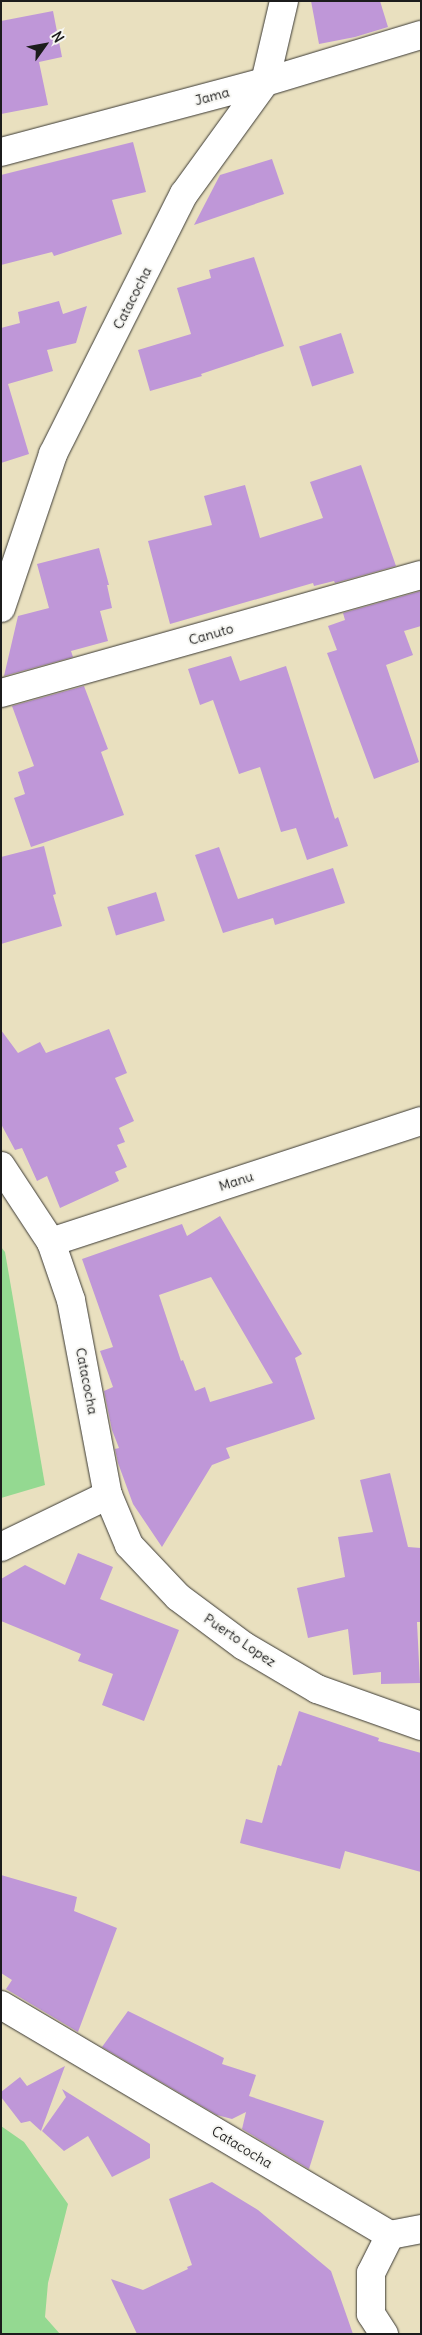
<!DOCTYPE html>
<style>
body{margin:0}
#map{position:relative;width:422px;height:2335px;overflow:hidden;background:#e9e0bf;font-family:Delius,sans-serif}
div>[style]{position:absolute}
.green>*{inset:0;background:#94d991}
.building>*{inset:0;background:#bf97d8;transform-origin:0 0}
.roads{filter:drop-shadow(0 0 1px #3b3934) drop-shadow(0 0 1px #3b3934)}
.minor>*{height:28px;margin:-14px;padding:0 14px;transform-origin:14px;border-radius:14px;background:#fff}
span{translate:-50% -50%;white-space:nowrap;text-align:center;line-height:1.15;-webkit-text-stroke:4px #f6f6f2;paint-order:stroke}
.street-label{font-size:14px;color:#1c1c1c}
.frame{position:absolute;inset:0;border:2px solid #1c1c1c;pointer-events:none}
.north{position:absolute;left:20px;top:20px;width:50px;height:50px;-webkit-text-stroke:4px #f6f6f2;paint-order:stroke;rotate:58deg;font-size:14px;font-weight:700;line-height:20px;text-align:center;color:#1c1c1c}
.north::after{content:'';display:block;margin:auto;width:18px;height:22px;background:#1c1c1c;clip-path:polygon(50% 0,100% 100%,50% 72%,0 100%)}
</style>
<div id="map">
<div class="green">
<i style="clip-path:polygon(1px 1247px,5px 1252px,45px 1485px,1px 1498px)"></i>
<i style="clip-path:polygon(1px 2126px,24px 2142px,68px 2204px,48px 2283px,45px 2317px,60px 2334px,1px 2334px)"></i>
</div>
<div class="building">
<i style="clip-path:polygon(311px 1px,380px 1px,388px 27px,355px 37px,319px 44px)"></i>
<i style="clip-path:polygon(53px 11px,62px 57px,39px 62px,48px 105px,1px 114px,1px 21px)"></i>
<i style="clip-path:polygon(133px 142px,146px 192px,112px 200px,122px 234px,54px 256px,52px 252px,1px 265px,1px 175px)"></i>
<i style="clip-path:polygon(272px 159px,284px 194px,194px 225px,220px 175px)"></i>
<i style="clip-path:polygon(254px 257px,284px 346px,201px 374px,202px 376px,150px 391px,138px 350px,191px 334px,177px 288px,211px 278px,209px 270px)"></i>
<i style="clip-path:polygon(59px 301px,63px 314px,87px 306px,76px 343px,47px 350px,53px 371px,8px 384px,29px 454px,1px 463px,1px 328px,20px 323px,18px 312px)"></i>
<i style="left:341px;top:333px;width:42px;height:44px;rotate:72deg"></i>
<i style="clip-path:polygon(361px 465px,396px 566px,335px 583px,334px 581px,314px 586px,313px 583px,170px 624px,148px 541px,212px 525px,204px 496px,245px 485px,260px 538px,323px 518px,310px 482px)"></i>
<i style="clip-path:polygon(99px 548px,109px 585px,107px 585px,112px 608px,100px 611px,108px 641px,71px 651px,73px 657px,4px 676px,18px 616px,49px 608px,37px 564px)"></i>
<i style="clip-path:polygon(421px 591px,421px 626px,404px 631px,413px 655px,386px 665px,419px 762px,374px 779px,327px 653px,337px 650px,328px 626px,345px 620px,343px 613px)"></i>
<i style="clip-path:polygon(231px 656px,240px 681px,286px 666px,335px 819px,338px 817px,348px 846px,307px 860px,296px 828px,281px 832px,260px 767px,239px 774px,213px 700px,200px 705px,188px 669px)"></i>
<i style="clip-path:polygon(84px 686px,108px 749px,101px 752px,124px 815px,31px 847px,14px 798px,25px 794px,18px 772px,34px 766px,12px 706px)"></i>
<i style="clip-path:polygon(44px 846px,56px 894px,53px 895px,62px 926px,1px 944px,1px 857px)"></i>
<i style="clip-path:polygon(219px 847px,238px 899px,333px 868px,345px 903px,275px 925px,273px 918px,223px 933px,195px 855px)"></i>
<i style="left:156px;top:892px;width:30px;height:51px;rotate:73deg"></i>
<i style="clip-path:polygon(109px 1029px,127px 1073px,115px 1078px,134px 1121px,119px 1128px,125px 1142px,117px 1145px,127px 1167px,115px 1172px,119px 1181px,60px 1208px,47px 1176px,37px 1181px,22px 1148px,15px 1150px,1px 1124px,1px 1030px,18px 1053px,40px 1042px,46px 1053px)"></i>
<i style="clip-path:polygon(evenodd,220px 1216px,302px 1354px,295px 1358px,315px 1419px,226px 1448px,230px 1458px,212px 1465px,162px 1547px,133px 1504px,118px 1463px,115px 1449px,119px 1448px,112px 1430px,104px 1391px,113px 1387px,100px 1351px,113px 1347px,82px 1259px,182px 1224px,187px 1236px,220px 1216px,211px 1277px,273px 1383px,210px 1402px,205px 1387px,195px 1391px,183px 1360px,181px 1361px,159px 1295px,211px 1277px)"></i>
<i style="clip-path:polygon(390px 1473px,408px 1547px,421px 1548px,421px 1622px,417px 1622px,420px 1683px,381px 1684px,381px 1672px,353px 1675px,348px 1629px,308px 1638px,297px 1588px,345px 1577px,338px 1537px,373px 1532px,360px 1480px)"></i>
<i style="clip-path:polygon(78px 1553px,113px 1567px,100px 1599px,179px 1630px,144px 1721px,102px 1705px,113px 1674px,78px 1661px,81px 1654px,1px 1621px,1px 1579px,25px 1565px,65px 1585px)"></i>
<i style="clip-path:polygon(299px 1711px,379px 1738px,378px 1741px,421px 1753px,421px 1872px,345px 1851px,340px 1869px,240px 1843px,246px 1819px,262px 1823px,278px 1765px,281px 1766px)"></i>
<i style="clip-path:polygon(1px 1875px,77px 1897px,74px 1911px,117px 1928px,78px 2032px,6px 1989px,12px 1980px,1px 1973px)"></i>
<i style="clip-path:polygon(128px 2011px,224px 2058px,222px 2064px,256px 2075px,249px 2096px,324px 2121px,309px 2169px,242px 2129px,246px 2112px,232px 2119px,217px 2115px,102px 2047px)"></i>
<i style="clip-path:polygon(65px 2066px,41px 2131px,30px 2121px,21px 2123px,1px 2097px,1px 2092px,20px 2077px,27px 2086px)"></i>
<i style="clip-path:polygon(62px 2089px,150px 2144px,150px 2158px,112px 2177px,88px 2136px,64px 2151px,42px 2131px,66px 2097px)"></i>
<i style="clip-path:polygon(212px 2182px,258px 2210px,331px 2271px,353px 2334px,137px 2334px,111px 2279px,143px 2290px,188px 2269px,187px 2267px,192px 2265px,169px 2199px)"></i>
</div>
<div class="roads">
<div class="minor">
<i style="left:1px;top:152px;width:273px;rotate:-14.9deg"></i>
<i style="left:265px;top:82px;width:163px;rotate:-16.8deg"></i>
<i style="left:1px;top:608px;width:163px;rotate:-71.3deg"></i>
<i style="left:53px;top:454px;width:291px;rotate:-63.3deg"></i>
<i style="left:184px;top:194px;width:138px;rotate:-54.1deg"></i>
<i style="left:265px;top:82px;width:83px;rotate:-76.8deg"></i>
<i style="left:1px;top:693px;width:436px;rotate:-15.7deg"></i>
<i style="left:1px;top:1166px;width:91px;rotate:56.7deg"></i>
<i style="left:51px;top:1242px;width:61px;rotate:71deg"></i>
<i style="left:71px;top:1300px;width:198px;rotate:79.3deg"></i>
<i style="left:108px;top:1495px;width:54px;rotate:67.2deg"></i>
<i style="left:129px;top:1545px;width:71px;rotate:46.7deg"></i>
<i style="left:178px;top:1597px;width:82px;rotate:36.6deg"></i>
<i style="left:244px;top:1646px;width:85px;rotate:30.5deg"></i>
<i style="left:317px;top:1689px;width:110px;rotate:19.6deg"></i>
<i style="left:51px;top:1242px;width:389px;rotate:-18.1deg"></i>
<i style="left:1px;top:1547px;width:119px;rotate:-25.9deg"></i>
<i style="left:1px;top:2005px;width:452px;rotate:30.6deg"></i>
<i style="left:390px;top:2235px;width:32px;rotate:-11deg"></i>
<i style="left:384px;top:2334px;width:24px;rotate:-123deg"></i>
<i style="left:371px;top:2314px;width:41px;rotate:-90deg"></i>
<i style="left:371px;top:2273px;width:42px;rotate:-63.4deg"></i>
</div>
</div>
<div class="street-label">
<span style="left:212px;top:96px;rotate:-15deg">Jama</span>
<span style="left:132px;top:298px;rotate:-63deg">Catacocha</span>
<span style="left:211px;top:634px;rotate:-16deg">Canuto</span>
<span style="left:236px;top:1181px;rotate:-18deg">Manu</span>
<span style="left:87px;top:1381px;rotate:79deg">Catacocha</span>
<span style="left:240px;top:1640px;rotate:34deg">Puerto Lopez</span>
<span style="left:242px;top:2147px;rotate:31deg">Catacocha</span>
</div>
<div class="frame"></div>
<div class="north">N</div>
</div>
